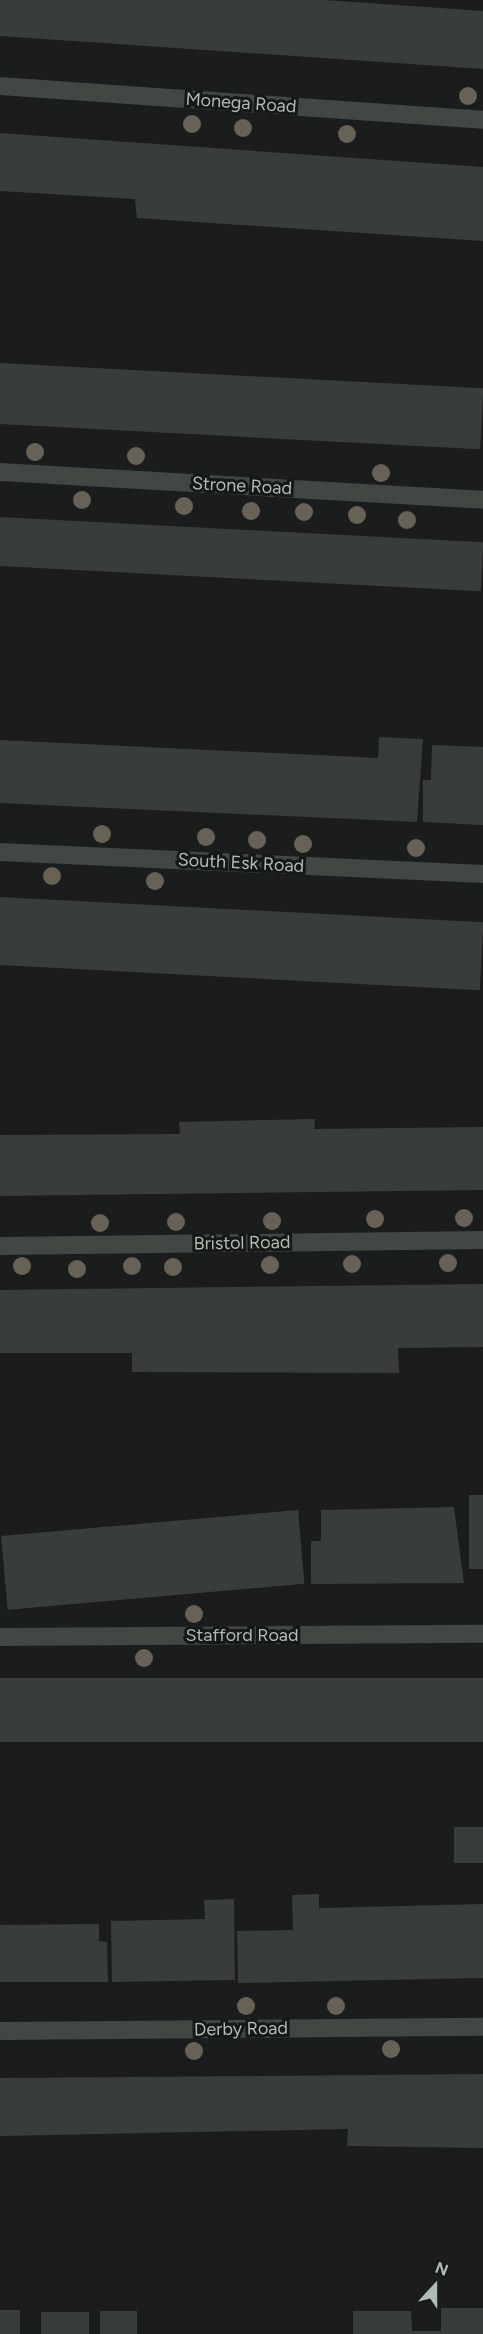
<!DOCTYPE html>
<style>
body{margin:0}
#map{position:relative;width:483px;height:2334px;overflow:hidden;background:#1b1d1c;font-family:Figtree,sans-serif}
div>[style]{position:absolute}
.building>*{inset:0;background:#383c3a;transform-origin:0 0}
.street>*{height:18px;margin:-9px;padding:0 9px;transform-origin:9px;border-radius:9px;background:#414743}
.trees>*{width:18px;height:18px;margin:-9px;border-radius:50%;background:#686156}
span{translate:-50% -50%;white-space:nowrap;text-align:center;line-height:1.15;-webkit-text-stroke:6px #161817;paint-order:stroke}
.street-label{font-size:18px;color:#aebcb1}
.north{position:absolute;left:405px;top:2256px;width:60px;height:60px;-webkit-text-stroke:4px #161817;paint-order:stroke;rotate:21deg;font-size:16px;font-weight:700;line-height:24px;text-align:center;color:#aebcb1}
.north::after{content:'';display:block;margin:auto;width:21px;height:27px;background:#aebcb1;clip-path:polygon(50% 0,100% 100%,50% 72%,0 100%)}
</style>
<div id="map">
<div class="building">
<i style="clip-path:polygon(0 0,325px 0,483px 11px,483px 69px,0 36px)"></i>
<i style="clip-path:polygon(0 133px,483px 167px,483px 241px,137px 218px,135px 199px,0 191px)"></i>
<i style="left:0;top:363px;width:484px;height:61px;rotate:3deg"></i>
<i style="left:0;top:517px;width:484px;height:49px;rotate:3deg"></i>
<i style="clip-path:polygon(379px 737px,423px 739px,417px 822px,0 803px,0 740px,378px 758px)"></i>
<i style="clip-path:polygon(432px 745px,483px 747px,483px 825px,423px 822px,423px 780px,431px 780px)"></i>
<i style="left:0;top:897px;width:484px;height:68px;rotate:3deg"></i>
<i style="clip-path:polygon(315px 1119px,314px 1129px,483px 1127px,483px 1190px,0 1196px,0 1135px,180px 1134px,179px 1122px)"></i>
<i style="clip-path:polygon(483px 1284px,483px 1347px,398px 1348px,399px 1373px,132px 1372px,132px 1353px,0 1353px,0 1290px)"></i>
<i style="left:469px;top:1495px;width:14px;height:74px"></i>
<i style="clip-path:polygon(454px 1507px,464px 1583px,311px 1584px,311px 1541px,321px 1541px,321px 1510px)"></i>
<i style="left:298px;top:1510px;width:74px;height:298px;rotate:85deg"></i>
<i style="left:483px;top:1678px;width:64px;height:483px;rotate:90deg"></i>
<i style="left:454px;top:1827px;width:29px;height:36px"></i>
<i style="clip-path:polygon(319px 1894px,319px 1908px,483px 1904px,483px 1978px,238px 1983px,237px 1931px,293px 1930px,292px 1895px)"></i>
<i style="clip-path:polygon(234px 1899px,235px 1980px,112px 1982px,111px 1921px,205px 1919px,204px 1900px)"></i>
<i style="clip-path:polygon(99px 1924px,99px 1941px,107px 1942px,108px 1982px,0 1982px,0 1925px)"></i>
<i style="clip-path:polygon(483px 2074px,483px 2148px,347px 2146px,348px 2129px,0 2136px,0 2078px)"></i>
<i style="clip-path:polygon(441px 2308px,483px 2308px,483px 2334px,353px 2334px,353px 2311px,411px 2311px,412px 2331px,441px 2331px)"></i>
<i style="left:0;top:2310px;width:20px;height:24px"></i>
<i style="left:100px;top:2311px;width:37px;height:23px"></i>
<i style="left:89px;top:2312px;width:22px;height:48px;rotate:90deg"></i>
</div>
<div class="street">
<i style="left:0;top:86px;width:484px;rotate:4deg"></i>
<i style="left:0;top:472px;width:484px;rotate:3.3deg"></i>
<i style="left:0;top:852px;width:484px;rotate:2.6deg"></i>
<i style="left:0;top:1246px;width:483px;rotate:-0.7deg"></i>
<i style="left:0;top:1637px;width:483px;rotate:-0.4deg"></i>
<i style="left:0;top:2031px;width:483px;rotate:-0.5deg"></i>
</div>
<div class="trees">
<i style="left:468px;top:96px"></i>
<i style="left:192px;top:124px"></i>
<i style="left:243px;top:128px"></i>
<i style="left:347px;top:134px"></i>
<i style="left:35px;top:452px"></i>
<i style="left:136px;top:456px"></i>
<i style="left:381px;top:473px"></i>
<i style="left:82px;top:500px"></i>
<i style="left:184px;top:506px"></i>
<i style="left:251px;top:511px"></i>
<i style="left:304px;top:512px"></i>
<i style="left:357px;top:515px"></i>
<i style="left:407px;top:520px"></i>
<i style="left:102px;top:834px"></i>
<i style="left:206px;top:837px"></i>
<i style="left:257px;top:840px"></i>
<i style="left:303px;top:844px"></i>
<i style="left:416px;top:848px"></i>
<i style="left:52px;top:876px"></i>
<i style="left:155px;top:881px"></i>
<i style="left:464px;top:1218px"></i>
<i style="left:375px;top:1219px"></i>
<i style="left:272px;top:1221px"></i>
<i style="left:176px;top:1222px"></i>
<i style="left:100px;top:1223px"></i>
<i style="left:448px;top:1263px"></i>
<i style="left:352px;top:1264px"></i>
<i style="left:270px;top:1265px"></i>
<i style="left:22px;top:1266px"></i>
<i style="left:132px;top:1266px"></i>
<i style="left:173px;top:1267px"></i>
<i style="left:77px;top:1269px"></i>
<i style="left:194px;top:1614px"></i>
<i style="left:144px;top:1658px"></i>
<i style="left:246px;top:2006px"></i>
<i style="left:336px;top:2006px"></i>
<i style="left:391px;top:2049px"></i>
<i style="left:194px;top:2051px"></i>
</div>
<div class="street-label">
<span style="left:241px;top:103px;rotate:4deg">Monega Road</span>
<span style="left:242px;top:486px;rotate:3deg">Strone Road</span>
<span style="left:241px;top:863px;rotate:3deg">South Esk Road</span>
<span style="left:242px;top:1243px;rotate:-1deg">Bristol Road</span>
<span style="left:242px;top:1635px">Stafford Road</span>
<span style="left:241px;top:2029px;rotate:-1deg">Derby Road</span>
</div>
<div class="north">N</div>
</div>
